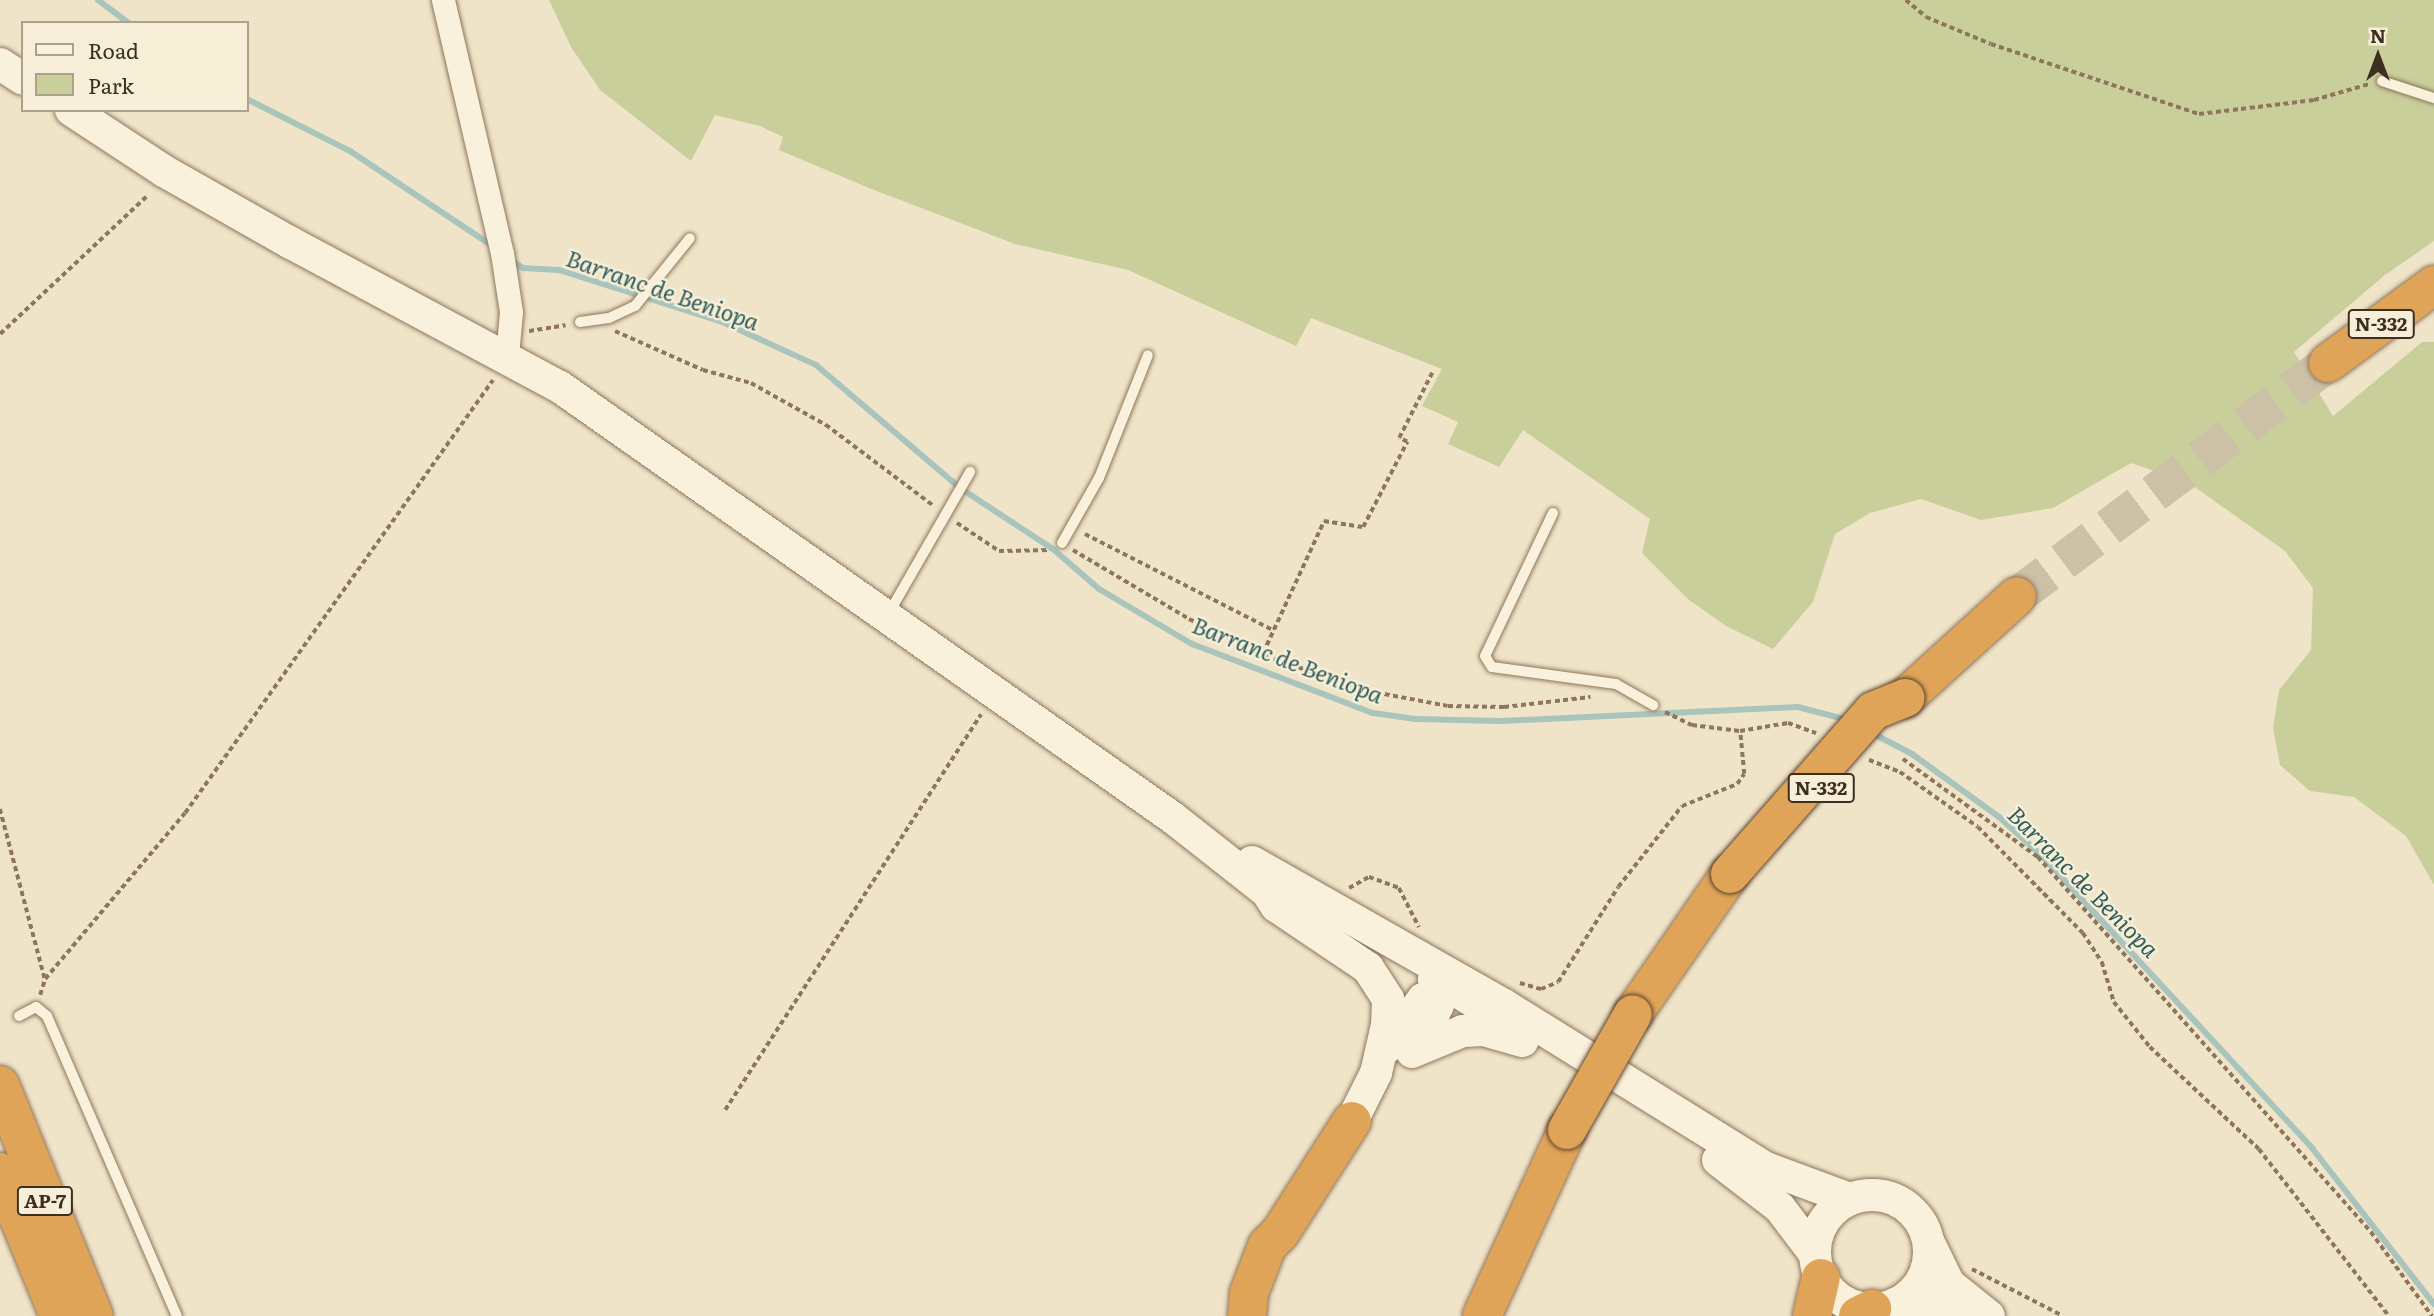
<!DOCTYPE html>
<style>
body{margin:0}
#map{position:relative;width:2434px;height:1316px;overflow:hidden;background:#f0e4c8;font-family:Literata,serif}
div>[style]{position:absolute}
.green>*{inset:0;background:#c9cf9b}
.stream>*{height:6px;margin:-3px;padding:0 3px;transform-origin:3px;border-radius:3px;background:#a9c4bc}
.highway-tunnel>*{height:38px;margin-top:-19px;transform-origin:0;background:repeating-linear-gradient(90deg,#ccc0a6 0 38px,transparent 0 57px)}
.path>*{height:3.5px;margin-top:-1.75px;transform-origin:0;background:repeating-linear-gradient(90deg,#8d765c 0 5px,transparent 0 8.5px)}
.roads{filter:drop-shadow(0 0 2px #8d765c) drop-shadow(0 0 2px #8d765c)}
.lane>*{height:10px;margin:-5px;padding:0 5px;transform-origin:5px;border-radius:5px;background:#faf1dc}
.street>*{height:23px;margin:-11.5px;padding:0 11.5px;transform-origin:11.5px;border-radius:11.5px;background:#faf1dc}
.secondary>*{height:32px;margin:-16px;padding:0 16px;transform-origin:16px;border-radius:16px;background:#faf1dc}
.secondary>.ring{margin:-16px;padding:0;box-sizing:content-box;background:none;border:32px solid #faf1dc;border-radius:50%}
.highway>*{height:38px;margin:-19px;padding:0 19px;transform-origin:19px;border-radius:19px;background:#e0a458}
.bridges{filter:drop-shadow(0 0 2px #5b4430) drop-shadow(0 0 2px #5b4430)}
.highway-bridge>*{height:38px;margin:-19px;padding:0 19px;transform-origin:19px;border-radius:19px;background:#e0a458}
span{translate:-50% -50%;white-space:nowrap;text-align:center;line-height:1.15;-webkit-text-stroke:5px #f7eed8;paint-order:stroke}
.shield-label span{padding:2px 5px;background:#f7eed8;border:2px solid;border-radius:5px;-webkit-text-stroke-width:0}
.shield-label{font-size:19px;color:#3d2e20;font-weight:700}
.water-label{font-size:23px;color:#2f5d5a;font-style:italic}
.legend{position:absolute;left:21px;top:21px;width:228px;height:91px;box-sizing:border-box;background:#f7eed8;border:2px solid #ada18e;margin:0;padding:9px 12px;list-style:none;font-size:21px;color:#3d2e20}
.legend li{display:flex;align-items:center;gap:14px;height:35px}
.legend b{width:35px;border:2px solid #ada18e}
.north{position:absolute;left:2343px;top:21px;width:70px;height:70px;-webkit-text-stroke:5px #f7eed8;paint-order:stroke;rotate:0deg;font-size:19px;font-weight:700;line-height:28px;text-align:center;color:#3d2e20}
.north::after{content:'';display:block;margin:auto;width:24px;height:32px;background:#3d2e20;clip-path:polygon(50% 0,100% 100%,50% 72%,0 100%)}
</style>
<div id="map">
<div class="green">
<i style="clip-path:polygon(549px 0,2434px 0,2434px 241px,2385px 275px,2294px 352px,2333px 416px,2422px 342px,2434px 342px,2434px 885px,2406px 836px,2354px 797px,2310px 791px,2280px 765px,2273px 728px,2279px 690px,2311px 650px,2313px 588px,2285px 551px,2189px 483px,2131px 463px,2053px 508px,1981px 520px,1921px 499px,1870px 513px,1835px 534px,1813px 602px,1773px 649px,1726px 626px,1689px 600px,1642px 553px,1650px 519px,1523px 430px,1499px 467px,1448px 444px,1458px 422px,1422px 406px,1442px 369px,1311px 318px,1296px 346px,1128px 270px,1015px 244px,869px 188px,779px 150px,783px 137px,760px 126px,715px 115px,691px 161px,600px 90px,571px 47px)"></i>
</div>
<div class="stream">
<i style="left:98px;top:0;width:39px;rotate:37deg"></i>
<i style="left:247px;top:99px;width:115px;rotate:26.8deg"></i>
<i style="left:350px;top:151px;width:173px;rotate:33.7deg"></i>
<i style="left:508px;top:258px;width:18px;rotate:34deg"></i>
<i style="left:523px;top:268px;width:36px;rotate:3deg"></i>
<i style="left:559px;top:270px;width:169px;rotate:17.6deg"></i>
<i style="left:720px;top:321px;width:106px;rotate:24.6deg"></i>
<i style="left:816px;top:365px;width:189px;rotate:40.5deg"></i>
<i style="left:960px;top:488px;width:111px;rotate:33.3deg"></i>
<i style="left:1053px;top:549px;width:61px;rotate:41deg"></i>
<i style="left:1099px;top:589px;width:108px;rotate:30.6deg"></i>
<i style="left:1192px;top:644px;width:194px;rotate:20.9deg"></i>
<i style="left:1373px;top:713px;width:43px;rotate:7.9deg"></i>
<i style="left:1416px;top:719px;width:85px;rotate:1.3deg"></i>
<i style="left:1501px;top:721px;width:297px;rotate:-2.7deg"></i>
<i style="left:1798px;top:707px;width:52px;rotate:14.6deg"></i>
<i style="left:1870px;top:732px;width:47px;rotate:27.6deg"></i>
<i style="left:1912px;top:754px;width:107px;rotate:35.9deg"></i>
<i style="left:1999px;top:817px;width:55px;rotate:42.1deg"></i>
<i style="left:2040px;top:854px;width:401px;rotate:47.2deg"></i>
<i style="left:2312px;top:1148px;width:198px;rotate:52deg"></i>
</div>
<div class="highway-tunnel">
<i style="left:2017px;top:596px;width:389px;rotate:-36.8deg"></i>
</div>
<div class="path">
<i style="left:1906px;top:0;width:26px;rotate:40deg"></i>
<i style="left:1926px;top:17px;width:70px;rotate:22.6deg"></i>
<i style="left:1991px;top:44px;width:219px;rotate:18.6deg"></i>
<i style="left:2199px;top:114px;width:116px;rotate:-6.9deg"></i>
<i style="left:2314px;top:100px;width:57px;rotate:-16.2deg"></i>
<i style="left:529px;top:331px;width:37px;rotate:-9deg"></i>
<i style="left:615px;top:331px;width:96px;rotate:23.9deg"></i>
<i style="left:703px;top:370px;width:50px;rotate:15.2deg"></i>
<i style="left:751px;top:383px;width:86px;rotate:29.2deg"></i>
<i style="left:826px;top:425px;width:135px;rotate:36.9deg"></i>
<i style="left:0;top:334px;width:203px;rotate:-43.2deg"></i>
<i style="left:957px;top:523px;width:50px;rotate:33.7deg"></i>
<i style="left:999px;top:551px;width:50px;rotate:-1.1deg"></i>
<i style="left:1085px;top:534px;width:211px;rotate:27.1deg"></i>
<i style="left:1073px;top:550px;width:135px;rotate:30.7deg"></i>
<i style="left:1189px;top:619px;width:94px;rotate:25.2deg"></i>
<i style="left:1274px;top:659px;width:99px;rotate:18.8deg"></i>
<i style="left:1368px;top:691px;width:81px;rotate:10.6deg"></i>
<i style="left:1448px;top:706px;width:56px;rotate:1deg"></i>
<i style="left:1504px;top:707px;width:87px;rotate:-6.6deg"></i>
<i style="left:1263px;top:653px;width:145px;rotate:-65.2deg"></i>
<i style="left:1324px;top:521px;width:39px;rotate:9deg"></i>
<i style="left:1363px;top:527px;width:96px;rotate:-62.6deg"></i>
<i style="left:1407px;top:442px;width:9px;rotate:-153deg"></i>
<i style="left:1399px;top:438px;width:73px;rotate:-63.1deg"></i>
<i style="left:1665px;top:712px;width:30px;rotate:26deg"></i>
<i style="left:1692px;top:725px;width:48px;rotate:7.1deg"></i>
<i style="left:1740px;top:731px;width:49px;rotate:-9.5deg"></i>
<i style="left:1788px;top:723px;width:30px;rotate:20deg"></i>
<i style="left:1903px;top:759px;width:167px;rotate:36deg"></i>
<i style="left:2038px;top:857px;width:502px;rotate:48.39deg"></i>
<i style="left:2371px;top:1232px;width:104px;rotate:54deg"></i>
<i style="left:1869px;top:760px;width:33px;rotate:21deg"></i>
<i style="left:1900px;top:772px;width:95px;rotate:35.2deg"></i>
<i style="left:1978px;top:827px;width:149px;rotate:45.3deg"></i>
<i style="left:2083px;top:933px;width:35px;rotate:57deg"></i>
<i style="left:2102px;top:962px;width:42px;rotate:73.3deg"></i>
<i style="left:2114px;top:1002px;width:58px;rotate:51.3deg"></i>
<i style="left:2150px;top:1047px;width:149px;rotate:43.1deg"></i>
<i style="left:2259px;top:1149px;width:212px;rotate:52.1deg"></i>
<i style="left:0;top:809px;width:176px;rotate:75.2deg"></i>
<i style="left:1349px;top:888px;width:23px;rotate:-29deg"></i>
<i style="left:1369px;top:877px;width:32px;rotate:20deg"></i>
<i style="left:1399px;top:888px;width:44px;rotate:62.9deg"></i>
<i style="left:1520px;top:983px;width:22px;rotate:16deg"></i>
<i style="left:1541px;top:989px;width:18px;rotate:-22deg"></i>
<i style="left:1558px;top:982px;width:112px;rotate:-57.7deg"></i>
<i style="left:1618px;top:887px;width:103px;rotate:-51.7deg"></i>
<i style="left:1682px;top:806px;width:59px;rotate:-21.8deg"></i>
<i style="left:1737px;top:784px;width:12px;rotate:-55deg"></i>
<i style="left:1744px;top:774px;width:42px;rotate:-95.4deg"></i>
<i style="left:40px;top:995px;width:17px;rotate:-73deg"></i>
<i style="left:45px;top:979px;width:217px;rotate:-49.9deg"></i>
<i style="left:185px;top:813px;width:531px;rotate:-54.58deg"></i>
<i style="left:725px;top:1110px;width:471px;rotate:-57.1deg"></i>
<i style="left:1972px;top:1269px;width:102px;rotate:27.3deg"></i>
</div>
<div class="roads">
<div class="lane">
<i style="left:2382px;top:81px;width:55px;rotate:18.1deg"></i>
<i style="left:580px;top:322px;width:29px;rotate:-8deg"></i>
<i style="left:609px;top:318px;width:29px;rotate:-25deg"></i>
<i style="left:635px;top:306px;width:87px;rotate:-51deg"></i>
<i style="left:1553px;top:513px;width:158px;rotate:115.4deg"></i>
<i style="left:1485px;top:656px;width:13px;rotate:58deg"></i>
<i style="left:1492px;top:667px;width:125px;rotate:7.8deg"></i>
<i style="left:1616px;top:684px;width:43px;rotate:29.6deg"></i>
<i style="left:1062px;top:543px;width:75px;rotate:-60.4deg"></i>
<i style="left:1099px;top:478px;width:132px;rotate:-68.3deg"></i>
<i style="left:889px;top:613px;width:163px;rotate:-60.1deg"></i>
<i style="left:19px;top:1016px;width:19px;rotate:-28deg"></i>
<i style="left:36px;top:1007px;width:14px;rotate:39deg"></i>
<i style="left:47px;top:1016px;width:327px;rotate:66.6deg"></i>
</div>
<div class="street">
<i style="left:443px;top:0;width:260px;rotate:76.9deg"></i>
<i style="left:502px;top:253px;width:60px;rotate:81.3deg"></i>
<i style="left:511px;top:312px;width:44px;rotate:95.2deg"></i>
</div>
<div class="secondary">
<i style="left:0;top:64px;width:27px;rotate:33deg"></i>
<i style="left:71px;top:110px;width:111px;rotate:33.3deg"></i>
<i style="left:164px;top:171px;width:146px;rotate:29.6deg"></i>
<i style="left:291px;top:243px;width:305px;rotate:28.2deg"></i>
<i style="left:560px;top:387px;width:749px;rotate:35.11deg"></i>
<i style="left:1173px;top:818px;width:120px;rotate:38.2deg"></i>
<i style="left:1267px;top:892px;width:17px;rotate:57deg"></i>
<i style="left:1276px;top:906px;width:111px;rotate:34deg"></i>
<i style="left:1368px;top:968px;width:37px;rotate:57deg"></i>
<i style="left:1388px;top:999px;width:26px;rotate:92deg"></i>
<i style="left:1387px;top:1025px;width:49px;rotate:102.9deg"></i>
<i style="left:1376px;top:1073px;width:54px;rotate:116.6deg"></i>
<i style="left:1252px;top:862px;width:290px;rotate:29.6deg"></i>
<i style="left:1504px;top:1005px;width:309px;rotate:31.9deg"></i>
<i style="left:1766px;top:1168px;width:90px;rotate:20.3deg"></i>
<i style="left:1386px;top:1048px;width:61px;rotate:-52.9deg"></i>
<i style="left:1423px;top:999px;width:33px;rotate:-16deg"></i>
<i style="left:1455px;top:990px;width:25px;rotate:32deg"></i>
<i style="left:1418px;top:1048px;width:47px;rotate:-65.1deg"></i>
<i style="left:1438px;top:1005px;width:26px;rotate:-99deg"></i>
<i style="left:1412px;top:1052px;width:55px;rotate:-22.4deg"></i>
<i style="left:1463px;top:1031px;width:21px;rotate:-3deg"></i>
<i style="left:1484px;top:1030px;width:40px;rotate:16deg"></i>
<i style="left:1718px;top:1160px;width:78px;rotate:37.7deg"></i>
<i style="left:1780px;top:1208px;width:56px;rotate:52.9deg"></i>
<i class="ring" style="left:1815px;top:1195px;width:82px;height:82px"></i>
<i style="left:1929px;top:1243px;width:46px;rotate:64deg"></i>
<i style="left:1949px;top:1284px;width:51px;rotate:38.7deg"></i>
<i style="left:1895px;top:1304px;width:40px;rotate:2.9deg"></i>
<i style="left:1935px;top:1306px;width:37px;rotate:16deg"></i>
</div>
<div class="highway">
<i style="left:2328px;top:363px;width:132px;rotate:-36.3deg"></i>
<i style="left:1905px;top:698px;width:151px;rotate:-42.3deg"></i>
<i style="left:1633px;top:1014px;width:170px;rotate:-55.3deg"></i>
<i style="left:0;top:1085px;width:249px;rotate:67.9deg"></i>
<i style="left:0;top:1172px;width:156px;rotate:67.7deg"></i>
<i style="left:1247px;top:1316px;width:23px;rotate:-85deg"></i>
<i style="left:1249px;top:1293px;width:50px;rotate:-69deg"></i>
<i style="left:1267px;top:1246px;width:18px;rotate:-45deg"></i>
<i style="left:1280px;top:1233px;width:133px;rotate:-57.3deg"></i>
<i style="left:1482px;top:1316px;width:205px;rotate:-65.4deg"></i>
<i style="left:1812px;top:1316px;width:39px;rotate:-77deg"></i>
<i style="left:1858px;top:1316px;width:16px;rotate:-27deg"></i>
</div>
</div>
<div class="bridges">
<div class="highway-bridge">
<i style="left:1730px;top:874px;width:217px;rotate:-48.7deg"></i>
<i style="left:1873px;top:711px;width:35px;rotate:-22deg"></i>
<i style="left:1567px;top:1130px;width:133px;rotate:-60.4deg"></i>
</div>
</div>
<div class="shield-label">
<span style="left:2381px;top:324px">N-332</span>
<span style="left:1821px;top:788px">N-332</span>
<span style="left:45px;top:1201px">AP-7</span>
</div>
<div class="water-label">
<span style="left:663px;top:289px;rotate:19deg">Barranc de Beniopa</span>
<span style="left:1288px;top:659px;rotate:21deg">Barranc de Beniopa</span>
<span style="left:2084px;top:881px;rotate:45deg">Barranc de Beniopa</span>
</div>
<ul class="legend">
<li><b style="height:9px;background:#faf1dc"></b>Road</li>
<li><b style="height:19px;background:#c9cf9b"></b>Park</li>
</ul>
<div class="north">N</div>
</div>
